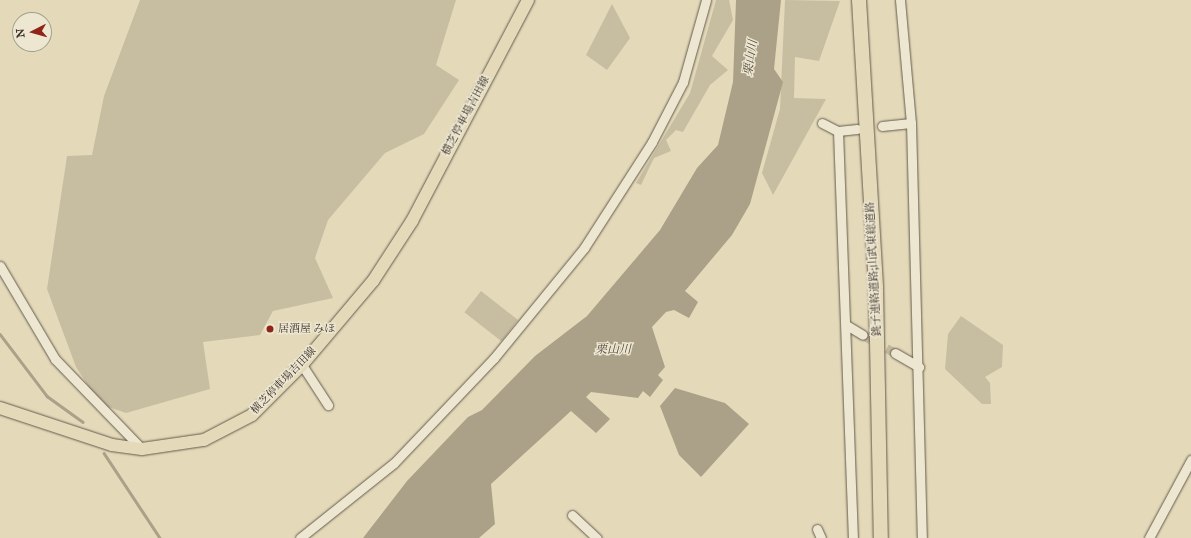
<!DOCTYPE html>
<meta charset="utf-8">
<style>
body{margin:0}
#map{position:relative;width:1191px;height:538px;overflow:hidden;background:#e4daba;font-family:"IM FELL Great Primer","Noto Serif JP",serif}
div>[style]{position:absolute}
.green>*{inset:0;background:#c7bda1;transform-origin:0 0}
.water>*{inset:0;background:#aba088}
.stream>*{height:2.5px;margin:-1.25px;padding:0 1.25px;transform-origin:1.25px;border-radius:1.25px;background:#aba088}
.minor-tunnel>*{height:9px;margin-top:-4.5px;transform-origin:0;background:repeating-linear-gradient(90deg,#c2b89d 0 9px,transparent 0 13.5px)}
.roads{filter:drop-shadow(0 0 1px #655a4c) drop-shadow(0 0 1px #655a4c)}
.minor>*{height:9px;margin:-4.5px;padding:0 4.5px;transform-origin:4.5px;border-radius:4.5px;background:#ede7d2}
.major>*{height:12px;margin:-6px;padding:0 6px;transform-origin:6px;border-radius:6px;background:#e4daba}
.highway>*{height:14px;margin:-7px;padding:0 7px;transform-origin:7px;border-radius:7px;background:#e4daba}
.dots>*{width:11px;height:11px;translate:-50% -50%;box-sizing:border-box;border:2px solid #ede7d2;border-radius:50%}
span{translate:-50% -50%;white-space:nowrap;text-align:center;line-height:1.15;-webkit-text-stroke:3px #ede7d2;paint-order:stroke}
.street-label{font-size:11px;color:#3b2f27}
.poi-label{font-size:11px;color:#3b2f27}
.left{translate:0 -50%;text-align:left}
.water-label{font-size:12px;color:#574b3f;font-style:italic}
.north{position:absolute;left:12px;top:12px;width:40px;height:40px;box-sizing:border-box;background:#ede7d2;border:1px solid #a69d8e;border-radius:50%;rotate:264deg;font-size:11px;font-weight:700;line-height:16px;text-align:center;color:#3b2f27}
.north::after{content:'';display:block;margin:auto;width:14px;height:18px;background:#8f2418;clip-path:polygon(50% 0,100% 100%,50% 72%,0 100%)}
</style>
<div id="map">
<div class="green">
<i style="clip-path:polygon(140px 0,456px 0,436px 65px,459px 80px,424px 134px,385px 153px,328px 220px,315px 258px,333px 298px,273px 311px,260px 335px,203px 342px,210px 389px,126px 413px,100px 404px,76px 367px,47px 289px,67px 156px,92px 155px,104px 96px)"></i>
<i style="clip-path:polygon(716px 0,729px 0,733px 20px,712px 56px,728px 70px,710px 85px,683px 132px,676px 130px,666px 140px,671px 151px,654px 158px,641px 185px,636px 183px,690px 93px)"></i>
<i style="clip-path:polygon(785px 0,840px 1px,819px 61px,795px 57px,794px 98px,826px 99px,773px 195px,762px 173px,780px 109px)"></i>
<i style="clip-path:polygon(612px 4px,630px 38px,607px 70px,586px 55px)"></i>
<i style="left:481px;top:291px;width:47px;height:27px;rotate:38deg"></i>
<i style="clip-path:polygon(961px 316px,1003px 345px,1002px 367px,985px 377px,990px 383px,991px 404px,982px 404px,945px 369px,948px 334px)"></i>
</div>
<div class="water">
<i style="clip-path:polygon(736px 0,781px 0,774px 69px,783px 82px,750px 204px,732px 235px,685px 291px,698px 302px,689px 318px,674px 310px,666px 312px,652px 327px,665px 367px,658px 375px,663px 380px,650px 397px,643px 391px,638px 398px,591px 392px,586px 397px,610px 419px,596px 433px,571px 411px,491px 484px,495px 524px,479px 538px,363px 538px,407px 481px,468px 417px,482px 410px,535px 356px,587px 316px,660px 230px,697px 168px,718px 145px,733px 82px)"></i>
<i style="clip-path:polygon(675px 388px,725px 403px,749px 424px,701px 477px,679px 455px,660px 406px)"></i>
</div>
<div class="stream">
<i style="left:0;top:334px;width:78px;rotate:52.8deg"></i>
<i style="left:47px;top:396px;width:44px;rotate:35.8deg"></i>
<i style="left:104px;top:453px;width:102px;rotate:56.6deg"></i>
</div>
<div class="minor-tunnel">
<i style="left:863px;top:335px;width:37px;rotate:29deg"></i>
</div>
<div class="roads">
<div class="minor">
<i style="left:900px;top:0;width:123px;rotate:84.9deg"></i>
<i style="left:911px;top:123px;width:415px;rotate:88.5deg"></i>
<i style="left:822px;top:123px;width:18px;rotate:27deg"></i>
<i style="left:838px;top:131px;width:19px;rotate:-6deg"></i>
<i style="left:882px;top:126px;width:29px;rotate:-6deg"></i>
<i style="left:838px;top:131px;width:407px;rotate:87.9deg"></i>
<i style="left:0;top:266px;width:108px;rotate:59.4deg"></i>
<i style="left:55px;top:359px;width:125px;rotate:46deg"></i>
<i style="left:848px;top:326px;width:17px;rotate:31deg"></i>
<i style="left:895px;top:353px;width:28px;rotate:30deg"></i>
<i style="left:302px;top:365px;width:48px;rotate:57deg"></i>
<i style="left:572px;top:515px;width:34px;rotate:43deg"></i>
<i style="left:817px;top:529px;width:10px;rotate:66deg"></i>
<i style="left:300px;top:538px;width:120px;rotate:-38.6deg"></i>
<i style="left:394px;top:463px;width:145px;rotate:-46.4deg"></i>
<i style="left:494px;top:358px;width:142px;rotate:-50.7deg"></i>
<i style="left:584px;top:248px;width:126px;rotate:-57.3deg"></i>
<i style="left:652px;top:142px;width:68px;rotate:-62.7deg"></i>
<i style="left:683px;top:82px;width:85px;rotate:-74.3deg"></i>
<i style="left:1149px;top:538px;width:89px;rotate:-61.7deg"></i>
</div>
<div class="major">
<i style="left:0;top:408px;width:118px;rotate:18.3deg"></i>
<i style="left:112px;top:445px;width:30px;rotate:8deg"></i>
<i style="left:142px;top:449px;width:63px;rotate:-8.3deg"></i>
<i style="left:204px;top:440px;width:54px;rotate:-27.5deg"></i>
<i style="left:252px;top:415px;width:71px;rotate:-45deg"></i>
<i style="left:302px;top:365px;width:110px;rotate:-49.8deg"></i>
<i style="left:373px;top:281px;width:72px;rotate:-57deg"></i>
<i style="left:412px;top:221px;width:250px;rotate:-62.3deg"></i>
</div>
<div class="highway">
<i style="left:859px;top:0;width:289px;rotate:86.6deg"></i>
<i style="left:876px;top:288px;width:250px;rotate:88.9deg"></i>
</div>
</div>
<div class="dots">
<i style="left:270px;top:329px;background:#8f2418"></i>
</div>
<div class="street-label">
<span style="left:466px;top:116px;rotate:-62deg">横芝停車場吉田線</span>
<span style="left:874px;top:269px;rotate:-93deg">銚子連絡道路;山武東総道路</span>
<span style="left:284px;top:381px;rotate:-46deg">横芝停車場吉田線</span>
</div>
<div class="poi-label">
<span class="left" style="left:278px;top:329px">居酒屋 みほ</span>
</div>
<div class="water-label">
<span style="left:751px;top:58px;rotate:-81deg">栗山川</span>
<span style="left:613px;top:350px">栗山川</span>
</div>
<div class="north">N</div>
</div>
